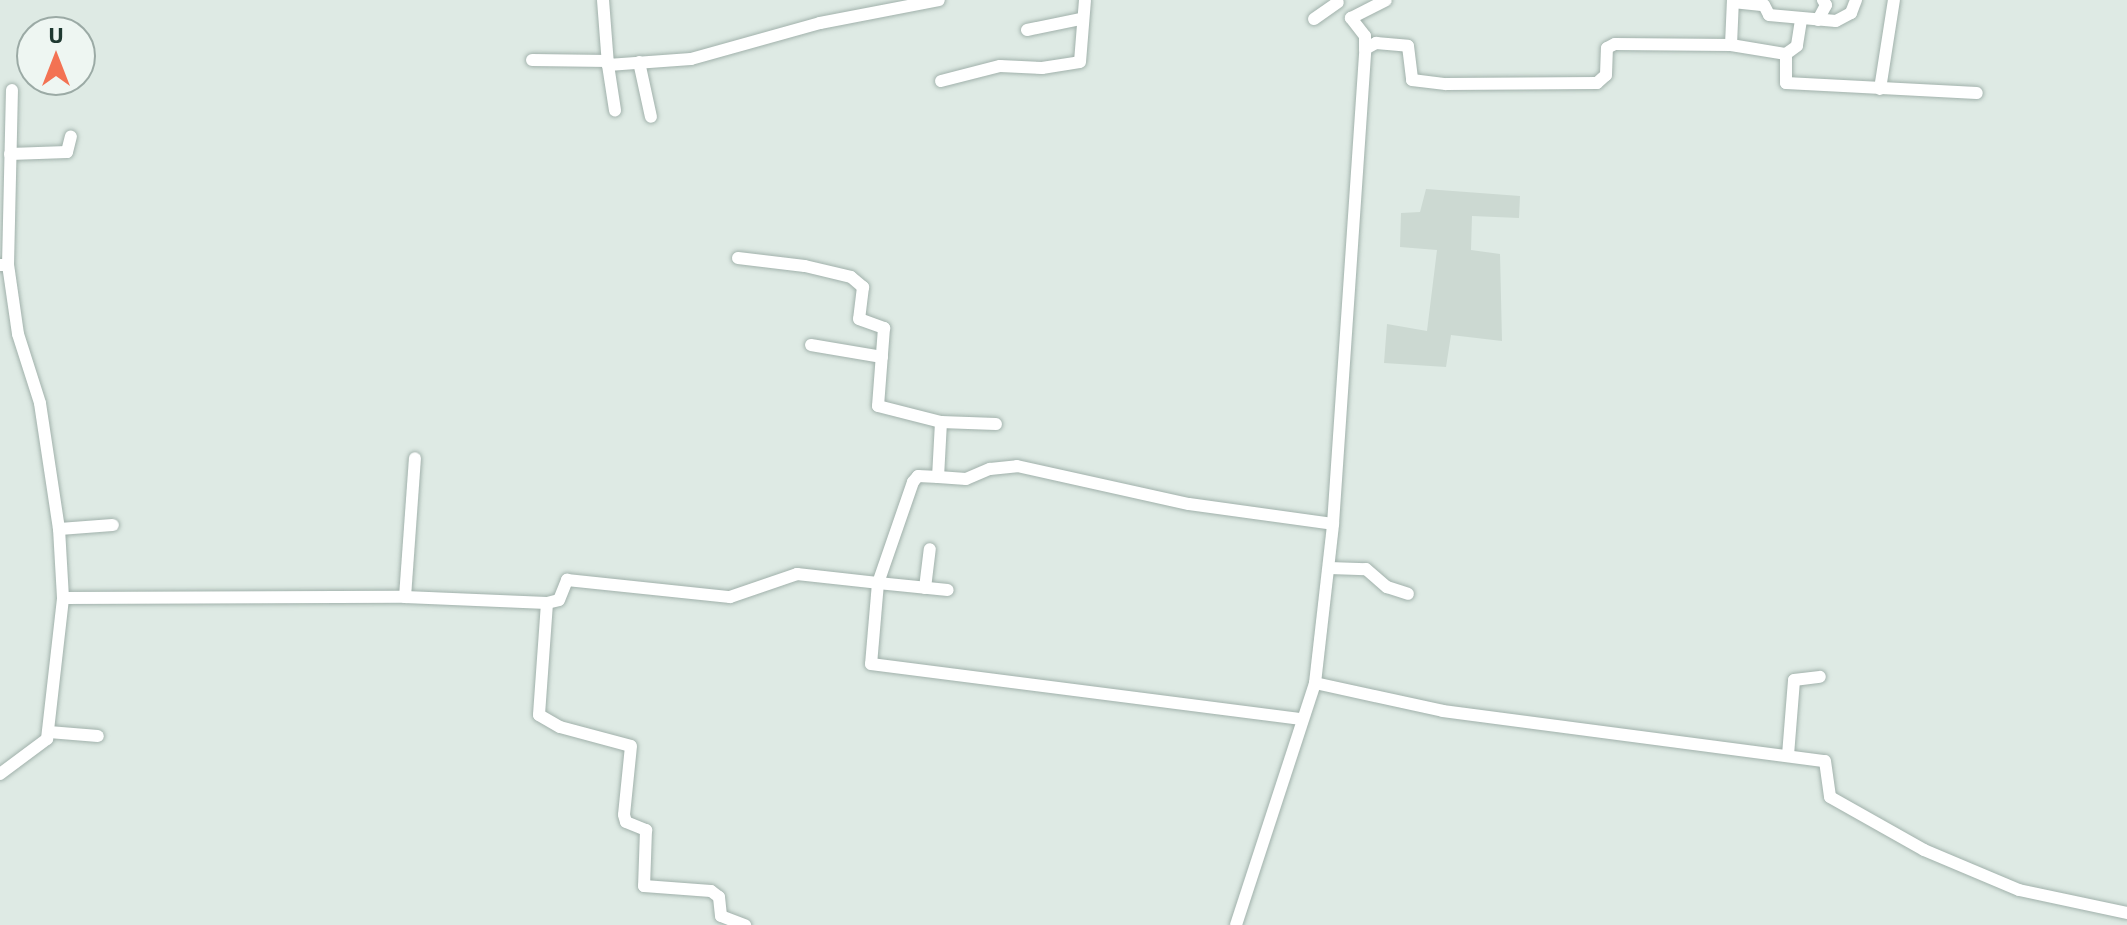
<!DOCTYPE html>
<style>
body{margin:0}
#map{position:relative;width:2127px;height:925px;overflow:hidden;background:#deeae4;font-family:"Exo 2",sans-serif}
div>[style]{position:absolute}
.built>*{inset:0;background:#ccd9d2}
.roads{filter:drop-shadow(0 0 2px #a1b1ab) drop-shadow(0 0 2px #a1b1ab)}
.minor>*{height:12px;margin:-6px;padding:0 6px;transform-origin:6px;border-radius:6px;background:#fff}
span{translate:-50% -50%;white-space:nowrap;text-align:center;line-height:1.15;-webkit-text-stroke:6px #eef6f2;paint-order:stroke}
.north{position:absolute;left:16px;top:16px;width:80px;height:80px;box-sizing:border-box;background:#eef6f2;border:2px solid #9baaa5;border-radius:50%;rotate:0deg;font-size:22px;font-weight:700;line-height:32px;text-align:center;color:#1f3931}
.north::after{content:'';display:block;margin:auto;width:28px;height:36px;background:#f37253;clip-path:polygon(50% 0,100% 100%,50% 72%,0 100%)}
</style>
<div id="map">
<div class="built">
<i style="clip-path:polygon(1426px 189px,1520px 196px,1519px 218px,1472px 216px,1471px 250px,1500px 254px,1502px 341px,1451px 335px,1446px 367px,1384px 363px,1387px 324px,1427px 331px,1437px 250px,1400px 247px,1401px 213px,1420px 212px)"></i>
</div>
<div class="roads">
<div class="minor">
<i style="left:603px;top:0;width:65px;rotate:85.6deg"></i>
<i style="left:608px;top:65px;width:83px;rotate:-4.1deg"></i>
<i style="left:691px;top:59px;width:134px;rotate:-15.6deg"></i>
<i style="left:820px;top:23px;width:121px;rotate:-10.9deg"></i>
<i style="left:1733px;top:2px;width:31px;rotate:6deg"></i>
<i style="left:1764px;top:5px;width:11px;rotate:63deg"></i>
<i style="left:1769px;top:15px;width:67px;rotate:5.1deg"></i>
<i style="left:1836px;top:21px;width:17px;rotate:-28deg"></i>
<i style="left:1851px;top:13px;width:14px;rotate:-69deg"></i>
<i style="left:1314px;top:19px;width:29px;rotate:-35deg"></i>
<i style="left:1801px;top:20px;width:26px;rotate:99deg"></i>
<i style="left:1797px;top:46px;width:14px;rotate:144deg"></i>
<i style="left:1786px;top:54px;width:29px;rotate:90deg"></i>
<i style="left:1786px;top:83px;width:191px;rotate:3deg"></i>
<i style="left:1818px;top:20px;width:17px;rotate:-62deg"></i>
<i style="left:1826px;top:5px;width:6px;rotate:-121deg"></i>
<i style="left:1027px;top:30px;width:54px;rotate:-11.7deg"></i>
<i style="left:1731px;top:45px;width:45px;rotate:-87.5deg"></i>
<i style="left:1365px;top:49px;width:13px;rotate:-29deg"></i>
<i style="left:1376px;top:43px;width:32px;rotate:5deg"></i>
<i style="left:1408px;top:46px;width:34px;rotate:83deg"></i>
<i style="left:1412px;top:80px;width:34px;rotate:7deg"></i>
<i style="left:1446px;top:84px;width:151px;rotate:-0.4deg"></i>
<i style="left:1597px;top:83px;width:12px;rotate:-42deg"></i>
<i style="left:1606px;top:75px;width:27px;rotate:-88deg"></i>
<i style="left:1607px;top:48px;width:9px;rotate:-27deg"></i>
<i style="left:1615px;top:44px;width:116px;rotate:0.5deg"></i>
<i style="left:1731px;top:45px;width:56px;rotate:9.3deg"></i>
<i style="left:532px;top:60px;width:76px;rotate:0.8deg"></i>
<i style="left:639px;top:62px;width:56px;rotate:77.7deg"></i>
<i style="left:608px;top:65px;width:46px;rotate:81.2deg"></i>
<i style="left:941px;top:81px;width:61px;rotate:-14.3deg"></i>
<i style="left:1000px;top:66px;width:42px;rotate:2.7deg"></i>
<i style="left:1042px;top:68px;width:38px;rotate:-9deg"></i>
<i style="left:1080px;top:62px;width:62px;rotate:-85.4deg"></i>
<i style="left:1880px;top:89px;width:90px;rotate:-81.1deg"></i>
<i style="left:10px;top:154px;width:57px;rotate:-2deg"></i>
<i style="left:67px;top:152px;width:16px;rotate:-76deg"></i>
<i style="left:738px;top:258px;width:67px;rotate:6.8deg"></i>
<i style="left:805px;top:266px;width:47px;rotate:13.4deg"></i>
<i style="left:851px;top:277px;width:16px;rotate:40deg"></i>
<i style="left:863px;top:287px;width:32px;rotate:97deg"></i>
<i style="left:859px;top:319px;width:27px;rotate:20deg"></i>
<i style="left:884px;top:328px;width:78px;rotate:94.4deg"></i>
<i style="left:878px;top:406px;width:65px;rotate:14.3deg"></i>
<i style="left:941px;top:422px;width:55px;rotate:93.1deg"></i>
<i style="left:938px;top:477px;width:28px;rotate:4deg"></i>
<i style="left:966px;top:479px;width:26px;rotate:-23deg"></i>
<i style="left:990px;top:469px;width:27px;rotate:-6deg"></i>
<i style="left:1017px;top:466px;width:176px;rotate:12.5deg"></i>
<i style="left:1189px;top:504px;width:145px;rotate:7.9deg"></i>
<i style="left:0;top:265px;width:8px"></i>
<i style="left:8px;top:265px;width:175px;rotate:-88.7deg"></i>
<i style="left:811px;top:345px;width:72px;rotate:9.6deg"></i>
<i style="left:941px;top:422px;width:55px;rotate:2.1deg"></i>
<i style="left:938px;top:477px;width:20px;rotate:-177deg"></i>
<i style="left:918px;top:476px;width:8px;rotate:130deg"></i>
<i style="left:913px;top:482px;width:107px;rotate:109.1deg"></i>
<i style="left:878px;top:583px;width:70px;rotate:5.7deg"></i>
<i style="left:59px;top:529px;width:54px;rotate:-4.2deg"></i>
<i style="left:1329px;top:568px;width:37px;rotate:2deg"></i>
<i style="left:1366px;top:569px;width:28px;rotate:41deg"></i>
<i style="left:1387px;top:587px;width:22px;rotate:18deg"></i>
<i style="left:925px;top:588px;width:39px;rotate:-83deg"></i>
<i style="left:405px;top:597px;width:139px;rotate:-85.9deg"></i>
<i style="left:63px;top:598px;width:342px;rotate:-0.2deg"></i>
<i style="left:405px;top:597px;width:142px;rotate:2.4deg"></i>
<i style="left:547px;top:603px;width:12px;rotate:-14deg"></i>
<i style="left:559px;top:600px;width:22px;rotate:-68deg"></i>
<i style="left:567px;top:580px;width:164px;rotate:6deg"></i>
<i style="left:730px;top:597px;width:71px;rotate:-18.9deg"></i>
<i style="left:797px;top:574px;width:81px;rotate:6.3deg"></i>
<i style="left:878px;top:583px;width:81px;rotate:94.9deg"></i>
<i style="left:871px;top:664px;width:434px;rotate:7.3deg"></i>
<i style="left:547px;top:603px;width:112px;rotate:94.1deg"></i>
<i style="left:539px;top:715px;width:24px;rotate:30deg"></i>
<i style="left:560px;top:727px;width:73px;rotate:15deg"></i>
<i style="left:631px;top:746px;width:69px;rotate:95.8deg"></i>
<i style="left:624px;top:815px;width:7px;rotate:74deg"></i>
<i style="left:626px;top:822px;width:22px;rotate:22deg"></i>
<i style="left:646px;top:830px;width:56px;rotate:92deg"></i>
<i style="left:644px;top:886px;width:67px;rotate:4.3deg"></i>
<i style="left:711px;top:891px;width:10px;rotate:37deg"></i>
<i style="left:719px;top:897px;width:19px;rotate:84deg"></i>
<i style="left:721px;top:916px;width:26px;rotate:21deg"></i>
<i style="left:1315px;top:683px;width:131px;rotate:12.3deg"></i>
<i style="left:1443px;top:711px;width:385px;rotate:7.5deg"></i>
<i style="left:1825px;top:761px;width:36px;rotate:82deg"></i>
<i style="left:1830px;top:797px;width:108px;rotate:29.4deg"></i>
<i style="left:1924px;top:850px;width:103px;rotate:22.8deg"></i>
<i style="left:2019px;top:890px;width:110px;rotate:12deg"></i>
<i style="left:49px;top:732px;width:49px;rotate:4.7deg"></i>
<i style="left:1788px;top:755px;width:75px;rotate:-85.4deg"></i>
<i style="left:1794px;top:680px;width:26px;rotate:-7deg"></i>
<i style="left:0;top:774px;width:59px;rotate:-36.7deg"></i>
<i style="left:47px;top:739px;width:142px;rotate:-83.5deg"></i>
<i style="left:63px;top:598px;width:69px;rotate:-93.3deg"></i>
<i style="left:59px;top:529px;width:127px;rotate:-98.6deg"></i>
<i style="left:40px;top:403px;width:72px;rotate:-107.7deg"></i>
<i style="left:18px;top:334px;width:70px;rotate:-98.2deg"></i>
<i style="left:1236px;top:925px;width:255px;rotate:-71.9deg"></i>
<i style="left:1315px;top:683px;width:160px;rotate:-83.5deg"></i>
<i style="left:1333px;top:524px;width:476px;rotate:-86.1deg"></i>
<i style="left:1365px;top:49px;width:13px;rotate:-90deg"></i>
<i style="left:1365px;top:36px;width:23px;rotate:-128deg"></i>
<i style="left:1351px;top:18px;width:39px;rotate:-27deg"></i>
</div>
</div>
<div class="north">U</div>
</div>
